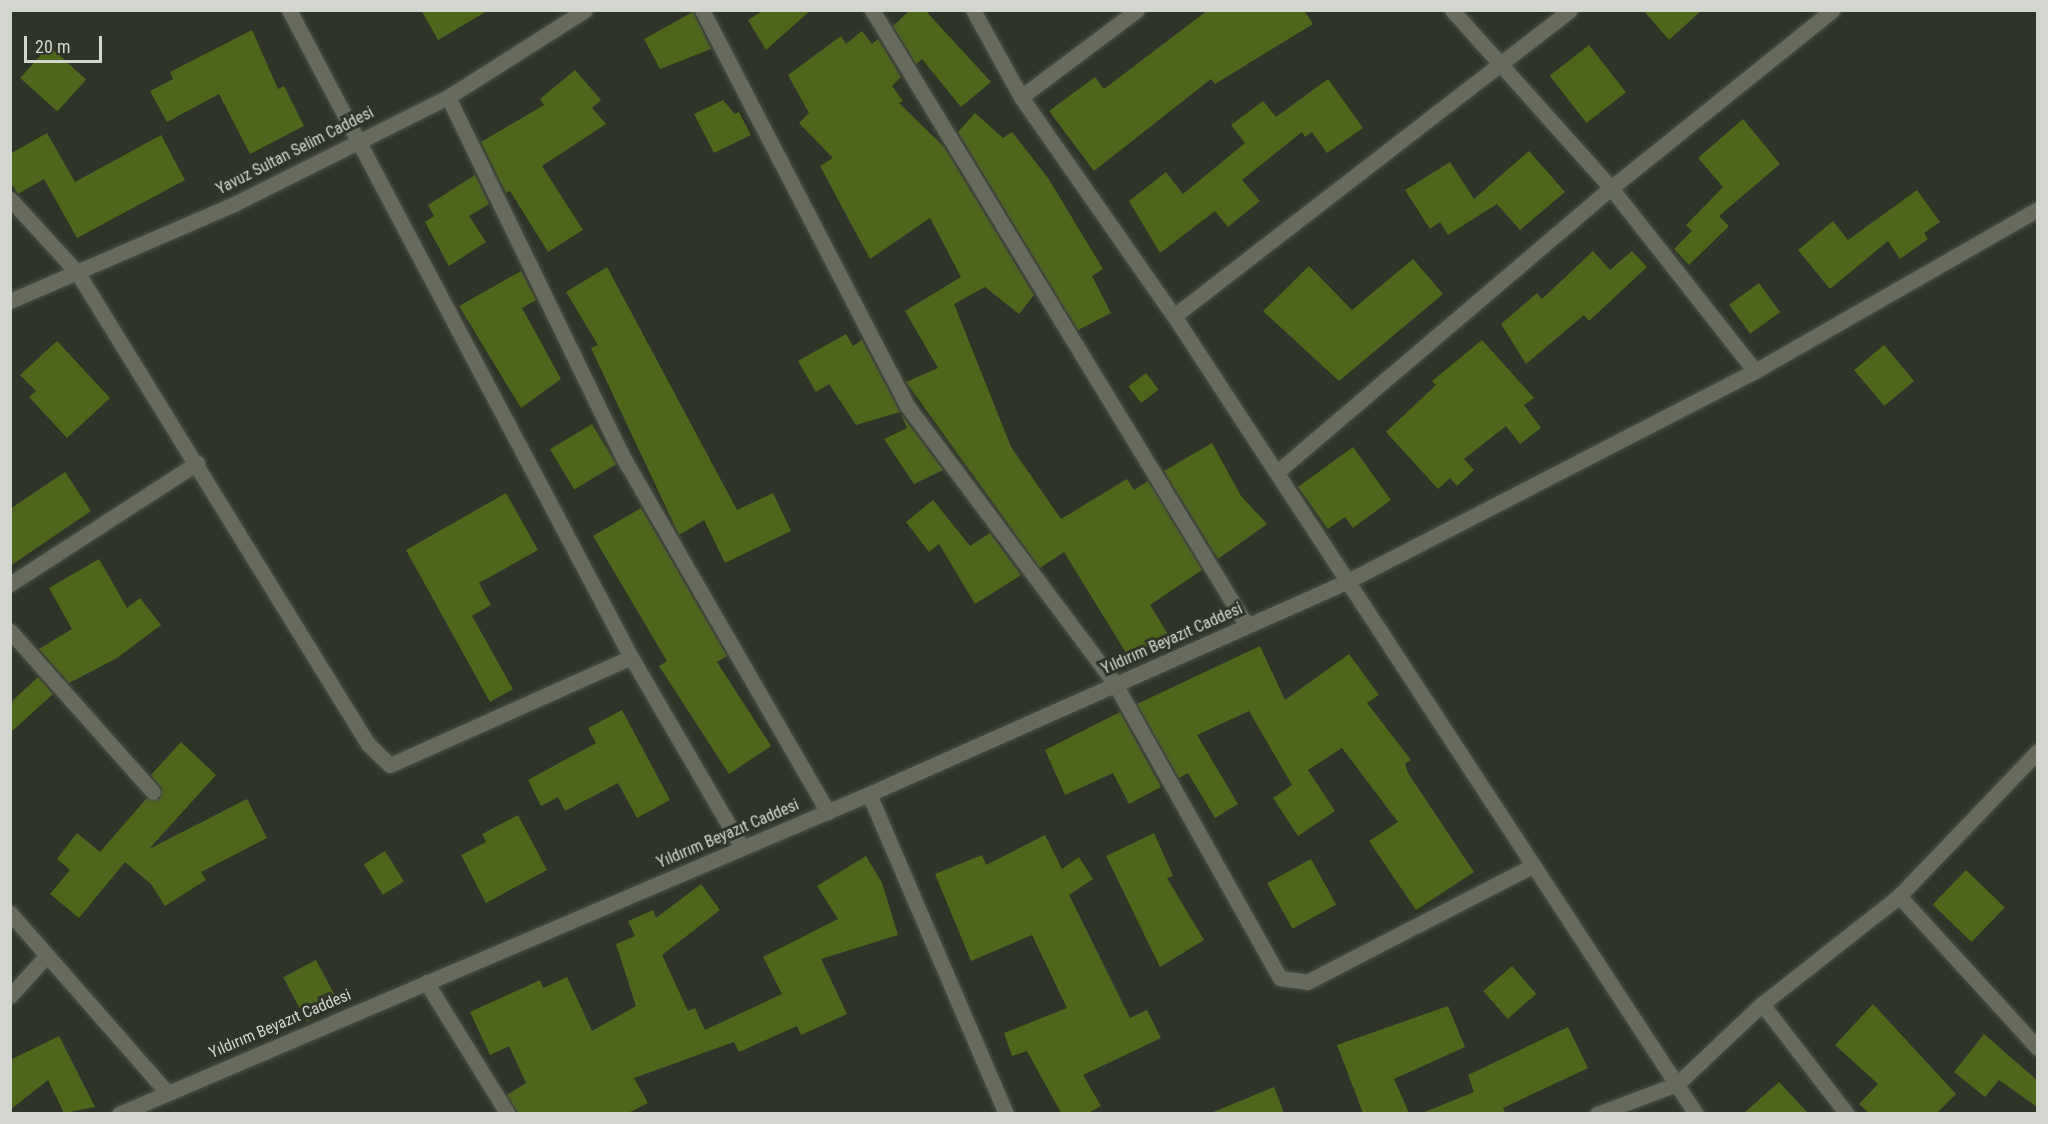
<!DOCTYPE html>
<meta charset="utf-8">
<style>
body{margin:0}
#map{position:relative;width:2048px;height:1124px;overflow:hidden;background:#2f3428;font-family:"Roboto Condensed",sans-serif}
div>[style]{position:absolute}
.building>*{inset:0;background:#4e661c;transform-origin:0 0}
.roads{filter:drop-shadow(0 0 2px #4c5045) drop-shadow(0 0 2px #4c5045)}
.minor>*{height:15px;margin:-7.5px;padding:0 7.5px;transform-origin:7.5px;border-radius:7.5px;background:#666b5e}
span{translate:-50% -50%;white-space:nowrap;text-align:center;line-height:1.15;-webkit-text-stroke:6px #2f3428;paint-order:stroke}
.street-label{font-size:16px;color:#d3d6ce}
.frame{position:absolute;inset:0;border:12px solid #d3d6ce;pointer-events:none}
.scale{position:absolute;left:24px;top:36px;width:78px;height:27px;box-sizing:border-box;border:3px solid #d3d6ce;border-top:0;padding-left:8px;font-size:18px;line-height:21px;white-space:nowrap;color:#d3d6ce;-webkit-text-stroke:4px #2f3428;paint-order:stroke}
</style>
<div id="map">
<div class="building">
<i style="clip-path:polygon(421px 10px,489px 10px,438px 40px)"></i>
<i style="clip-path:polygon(764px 10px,811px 10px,766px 50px,748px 20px)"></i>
<i style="clip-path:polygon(910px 10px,925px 10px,991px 82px,961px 107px,922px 59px,916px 64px,893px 26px)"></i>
<i style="clip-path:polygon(1208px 10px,1304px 10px,1313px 24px,1215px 84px,1211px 79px,1094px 171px,1049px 111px,1095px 77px,1104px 89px)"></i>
<i style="clip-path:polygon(1643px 10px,1702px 10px,1669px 40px)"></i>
<i style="clip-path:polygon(693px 12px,711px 49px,660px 69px,644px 39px)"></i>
<i style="clip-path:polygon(252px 30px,278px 89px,284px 86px,304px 126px,250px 154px,219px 94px,167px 122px,150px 91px,173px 79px,170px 72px)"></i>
<i style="clip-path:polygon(862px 31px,872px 44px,878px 39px,901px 77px,892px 86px,903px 101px,899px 103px,944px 147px,1034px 295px,1019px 314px,985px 287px,954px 304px,1011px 447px,1061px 519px,1127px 479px,1134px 490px,1148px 481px,1202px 570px,1150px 605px,1169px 636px,1131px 661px,1064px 552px,1040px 568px,906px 382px,938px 368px,905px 311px,961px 277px,930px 218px,870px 259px,820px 166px,833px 158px,799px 123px,809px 113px,788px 75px,841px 36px,846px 44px)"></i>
<i style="left:1589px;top:45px;width:60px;height:50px;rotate:52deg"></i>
<i style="left:49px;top:46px;width:50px;height:43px;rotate:42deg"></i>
<i style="clip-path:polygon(575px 70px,601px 100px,592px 108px,606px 124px,542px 166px,583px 230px,548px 252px,510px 191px,506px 193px,481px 142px,544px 105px,540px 99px)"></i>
<i style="clip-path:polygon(1328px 79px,1363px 128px,1327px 153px,1312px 132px,1305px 137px,1302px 132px,1242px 180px,1260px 201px,1228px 227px,1215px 211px,1160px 253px,1129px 201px,1166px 172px,1183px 194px,1245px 143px,1231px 125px,1263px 101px,1276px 117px)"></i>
<i style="clip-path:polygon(723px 100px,735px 114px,739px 112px,751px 135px,714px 153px,694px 114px)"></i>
<i style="clip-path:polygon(975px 113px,1003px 138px,1012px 132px,1048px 178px,1103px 269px,1092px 276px,1111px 313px,1078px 330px,958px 132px)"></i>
<i style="clip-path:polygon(1743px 119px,1780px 164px,1719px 216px,1729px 226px,1689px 265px,1674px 249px,1692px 231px,1686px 225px,1723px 187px,1698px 158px)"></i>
<i style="clip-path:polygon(47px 133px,75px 182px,161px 135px,185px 180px,77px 238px,44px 179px,18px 194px,10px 182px,10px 154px)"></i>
<i style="clip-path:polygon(1529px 151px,1565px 192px,1520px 230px,1497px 204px,1448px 235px,1440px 222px,1430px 229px,1405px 190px,1450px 162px,1474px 199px)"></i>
<i style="clip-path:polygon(475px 175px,489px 204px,469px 216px,486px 242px,449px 266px,425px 222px,434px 216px,428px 205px)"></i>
<i style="clip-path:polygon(1917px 190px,1940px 222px,1924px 233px,1928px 239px,1900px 259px,1888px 241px,1830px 289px,1798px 250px,1833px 221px,1848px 240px)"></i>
<i style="clip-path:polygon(1593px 251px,1610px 270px,1632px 251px,1647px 267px,1589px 321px,1584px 315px,1526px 364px,1501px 324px,1537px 293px,1542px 299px)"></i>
<i style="clip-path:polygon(1413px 259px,1443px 294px,1339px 381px,1263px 311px,1309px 266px,1352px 310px)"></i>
<i style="clip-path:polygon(607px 267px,737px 510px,773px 493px,791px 531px,725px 563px,704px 520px,679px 535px,591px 348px,598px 345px,566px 292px)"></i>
<i style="clip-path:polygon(521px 271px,536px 300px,522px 308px,561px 379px,521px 408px,459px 306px)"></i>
<i style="left:1759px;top:283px;width:36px;height:37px;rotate:54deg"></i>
<i style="clip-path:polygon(846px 334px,853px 346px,862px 340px,900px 412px,856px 425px,829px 384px,816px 392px,798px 361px)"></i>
<i style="clip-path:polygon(1482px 340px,1534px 398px,1524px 405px,1541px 428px,1520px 444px,1506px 426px,1464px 459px,1474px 470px,1457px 486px,1450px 478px,1438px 489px,1386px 432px,1436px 385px,1432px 381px)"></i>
<i style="clip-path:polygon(57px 341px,110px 398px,67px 438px,29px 397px,36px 391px,20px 375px)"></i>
<i style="left:1884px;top:345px;width:47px;height:39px;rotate:50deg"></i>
<i style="left:1146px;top:373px;width:21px;height:22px;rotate:53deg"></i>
<i style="clip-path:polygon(901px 414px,943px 470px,914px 484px,884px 439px,907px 428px)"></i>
<i style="left:592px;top:424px;width:47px;height:49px;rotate:59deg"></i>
<i style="clip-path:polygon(1212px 443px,1241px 496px,1267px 524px,1218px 559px,1164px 471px)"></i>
<i style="clip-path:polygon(1353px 447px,1391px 500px,1353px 528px,1345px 517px,1328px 529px,1298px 487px)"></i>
<i style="clip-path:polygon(65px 472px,91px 511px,10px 566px,10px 509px)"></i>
<i style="clip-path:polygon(506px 493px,538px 550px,479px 583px,491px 605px,472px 616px,513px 689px,490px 702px,406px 550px)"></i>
<i style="clip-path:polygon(933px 500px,970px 546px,990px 533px,1021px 575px,975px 604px,939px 544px,929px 552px,906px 522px)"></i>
<i style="clip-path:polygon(641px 508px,727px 656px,717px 662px,771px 746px,729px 774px,659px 666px,667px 661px,593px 536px)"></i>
<i style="clip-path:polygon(99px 559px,127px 608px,140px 598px,161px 625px,117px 658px,69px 683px,39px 649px,72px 629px,49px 588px)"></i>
<i style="clip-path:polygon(1260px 646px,1285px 700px,1349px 654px,1379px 695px,1367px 703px,1411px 760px,1405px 764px,1408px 773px,1474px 872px,1416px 910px,1369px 841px,1398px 822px,1342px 748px,1308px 770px,1335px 811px,1298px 836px,1273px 798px,1292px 785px,1249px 711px,1197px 735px,1238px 804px,1215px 818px,1188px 773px,1179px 778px,1137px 704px)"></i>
<i style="clip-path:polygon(38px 677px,53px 694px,10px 733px,10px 703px)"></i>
<i style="clip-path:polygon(622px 710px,670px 800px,637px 818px,618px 783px,565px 811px,558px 797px,541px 806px,528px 780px,596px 743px,588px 728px)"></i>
<i style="clip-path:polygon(1120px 712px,1161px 787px,1129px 804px,1113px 773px,1065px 795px,1045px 750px)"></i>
<i style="clip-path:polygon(181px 742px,216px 775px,149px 849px,247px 799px,267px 838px,201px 872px,206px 880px,165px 906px,151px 884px,125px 862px,79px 918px,50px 894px,70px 870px,57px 859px,77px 833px,100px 852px,146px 799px,160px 799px,162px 789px,151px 775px)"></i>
<i style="clip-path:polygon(518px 815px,547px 870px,486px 903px,461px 855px,486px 842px,482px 834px)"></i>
<i style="clip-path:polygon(1154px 833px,1173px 876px,1167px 878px,1204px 940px,1160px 967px,1106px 856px)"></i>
<i style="clip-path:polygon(1045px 835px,1062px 869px,1079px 857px,1093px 879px,1069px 895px,1130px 1018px,1147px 1010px,1161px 1038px,1083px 1075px,1101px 1106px,1088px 1113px,1061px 1113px,1027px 1051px,1012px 1056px,1004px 1033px,1067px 1008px,1032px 935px,971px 961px,935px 874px,982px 855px,986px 865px)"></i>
<i style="left:385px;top:851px;width:36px;height:25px;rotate:58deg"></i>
<i style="clip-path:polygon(866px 856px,882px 883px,898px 935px,821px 959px,847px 1014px,801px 1035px,797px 1026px,739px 1052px,734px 1042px,634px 1078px,648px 1103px,628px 1113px,518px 1113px,507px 1095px,526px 1083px,509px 1046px,490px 1055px,470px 1012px,540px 980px,543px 988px,567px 977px,592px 1031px,636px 1006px,616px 944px,635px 936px,628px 921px,653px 910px,656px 918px,701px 884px,720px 910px,662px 955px,688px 1011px,695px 1008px,705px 1030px,782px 994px,763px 957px,838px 919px,817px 886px)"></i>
<i style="left:1311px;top:859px;width:52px;height:50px;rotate:61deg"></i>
<i style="left:1966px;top:870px;width:54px;height:48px;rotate:44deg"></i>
<i style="left:316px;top:960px;width:50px;height:37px;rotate:62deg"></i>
<i style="left:1512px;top:966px;width:37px;height:38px;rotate:49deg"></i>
<i style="clip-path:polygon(1873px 1004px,1956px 1094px,1937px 1113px,1869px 1113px,1859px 1104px,1878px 1084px,1835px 1045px)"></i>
<i style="clip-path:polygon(1448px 1006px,1465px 1047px,1394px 1079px,1409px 1113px,1363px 1113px,1337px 1045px)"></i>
<i style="clip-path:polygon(1568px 1027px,1588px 1068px,1503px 1108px,1505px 1113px,1422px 1113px,1474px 1092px,1468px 1075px)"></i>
<i style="clip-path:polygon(1984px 1034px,2037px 1080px,2037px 1107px,1999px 1080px,1985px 1097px,1954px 1072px)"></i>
<i style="clip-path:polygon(59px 1036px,95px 1107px,64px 1113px,48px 1080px,10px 1110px,10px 1060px)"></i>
<i style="clip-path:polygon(1779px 1082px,1808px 1113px,1744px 1113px)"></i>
<i style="clip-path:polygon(1274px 1087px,1284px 1113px,1211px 1113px)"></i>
</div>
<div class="roads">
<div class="minor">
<i style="left:289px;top:10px;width:732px;rotate:62.14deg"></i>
<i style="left:631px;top:657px;width:221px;rotate:59.8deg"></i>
<i style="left:702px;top:10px;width:447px;rotate:62.6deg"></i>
<i style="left:908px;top:407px;width:346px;rotate:53.2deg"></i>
<i style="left:1115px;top:684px;width:337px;rotate:60.7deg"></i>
<i style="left:1280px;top:978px;width:27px;rotate:8deg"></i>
<i style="left:1307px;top:982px;width:255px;rotate:-27.3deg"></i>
<i style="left:872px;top:10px;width:721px;rotate:58.67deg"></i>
<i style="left:973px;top:10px;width:99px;rotate:61.1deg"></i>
<i style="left:1021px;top:97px;width:267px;rotate:55.1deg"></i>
<i style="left:1174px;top:316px;width:954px;rotate:56.81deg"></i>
<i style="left:1452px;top:10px;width:239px;rotate:48.2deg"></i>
<i style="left:1611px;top:188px;width:233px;rotate:51.8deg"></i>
<i style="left:448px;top:97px;width:403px;rotate:64.1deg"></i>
<i style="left:624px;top:459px;width:408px;rotate:60deg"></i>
<i style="left:1021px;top:97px;width:145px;rotate:-36.9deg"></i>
<i style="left:10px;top:199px;width:99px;rotate:47.5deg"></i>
<i style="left:77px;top:272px;width:554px;rotate:58.35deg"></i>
<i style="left:368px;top:744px;width:30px;rotate:44deg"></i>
<i style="left:390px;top:765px;width:264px;rotate:-24.1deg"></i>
<i style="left:10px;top:301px;width:244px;rotate:-23.4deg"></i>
<i style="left:234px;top:204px;width:239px;rotate:-26.6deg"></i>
<i style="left:448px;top:97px;width:162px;rotate:-32.4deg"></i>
<i style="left:1174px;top:316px;width:500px;rotate:-37.69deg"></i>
<i style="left:1277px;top:472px;width:438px;rotate:-40.4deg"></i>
<i style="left:1611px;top:188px;width:284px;rotate:-38.8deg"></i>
<i style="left:10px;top:584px;width:223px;rotate:-32.9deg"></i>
<i style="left:10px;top:631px;width:215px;rotate:48.4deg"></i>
<i style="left:869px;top:794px;width:348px;rotate:66.8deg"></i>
<i style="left:1899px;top:896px;width:206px;rotate:47.6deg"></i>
<i style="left:10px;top:913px;width:237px;rotate:48.8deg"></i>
<i style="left:426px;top:982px;width:155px;rotate:58.2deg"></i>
<i style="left:10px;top:996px;width:55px;rotate:-47.9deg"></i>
<i style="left:1762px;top:1004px;width:139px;rotate:52.3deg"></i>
<i style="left:119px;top:1114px;width:815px;rotate:-23.11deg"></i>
<i style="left:869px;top:794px;width:524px;rotate:-23.97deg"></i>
<i style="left:1348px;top:581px;width:458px;rotate:-27.3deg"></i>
<i style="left:1755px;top:371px;width:326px;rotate:-29.8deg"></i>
<i style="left:1597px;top:1114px;width:85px;rotate:-20.6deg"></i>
<i style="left:1677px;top:1084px;width:117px;rotate:-43.3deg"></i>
<i style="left:1762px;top:1004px;width:174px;rotate:-38.2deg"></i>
<i style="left:1899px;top:896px;width:201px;rotate:-46.2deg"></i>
</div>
</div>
<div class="street-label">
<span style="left:295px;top:151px;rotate:-27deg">Yavuz Sultan Selim Caddesi</span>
<span style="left:1172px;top:639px;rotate:-24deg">Yıldırım Beyazıt Caddesi</span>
<span style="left:728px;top:834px;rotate:-23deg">Yıldırım Beyazıt Caddesi</span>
<span style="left:280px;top:1024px;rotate:-23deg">Yıldırım Beyazıt Caddesi</span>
</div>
<div class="frame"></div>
<div class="scale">20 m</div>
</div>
